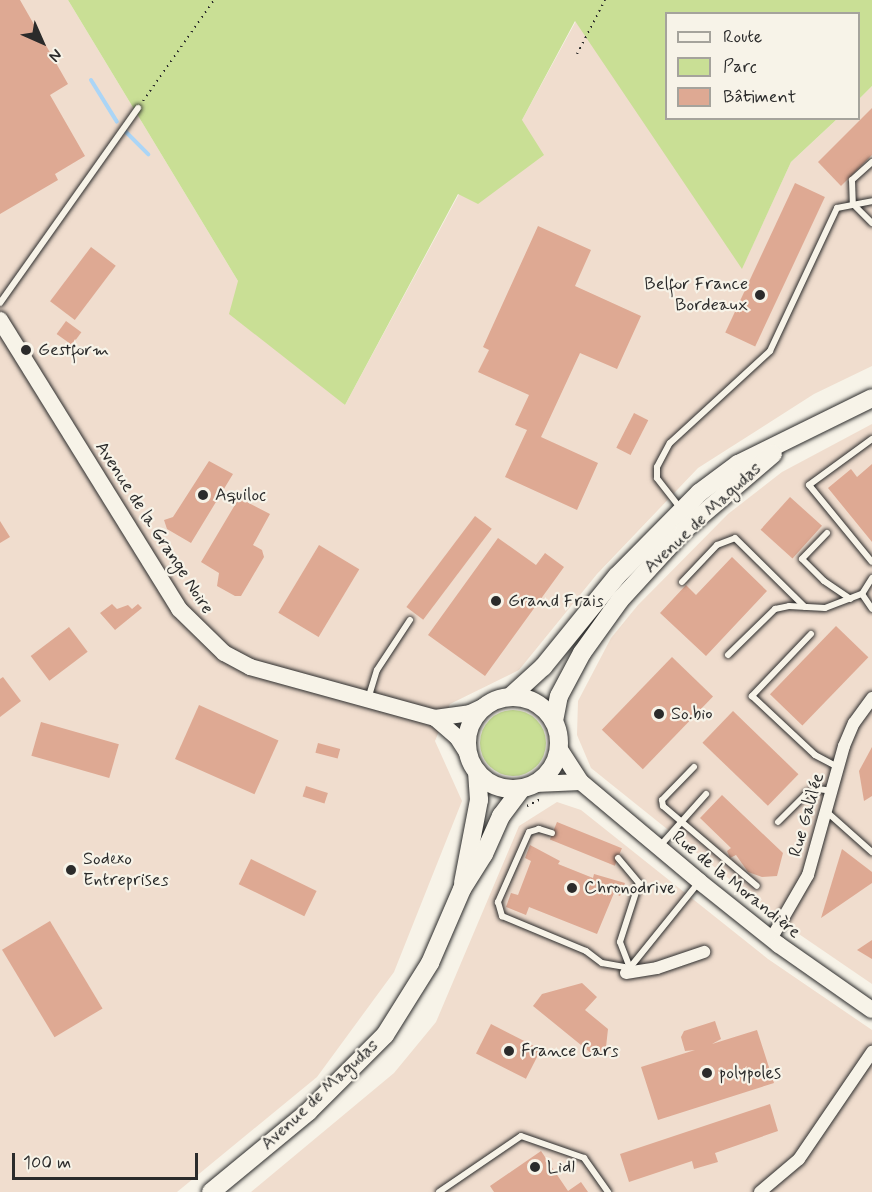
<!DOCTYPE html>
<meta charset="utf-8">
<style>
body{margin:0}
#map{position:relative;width:872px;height:1192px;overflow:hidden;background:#f7f3e8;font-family:Mynerve,sans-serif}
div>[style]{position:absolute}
.built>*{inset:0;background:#f0ddce}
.green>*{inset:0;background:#c9df95}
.round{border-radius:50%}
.stream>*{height:4px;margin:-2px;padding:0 2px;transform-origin:2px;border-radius:2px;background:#abd5f6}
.building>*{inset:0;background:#dea993;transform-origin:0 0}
.path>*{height:2px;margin-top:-1px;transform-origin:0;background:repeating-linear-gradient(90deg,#2b2b2b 0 1.5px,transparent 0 6px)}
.roads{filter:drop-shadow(0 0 2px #2b2b2b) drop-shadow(0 0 2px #2b2b2b)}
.lane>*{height:6px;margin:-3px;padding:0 3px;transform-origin:3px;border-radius:3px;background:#f7f3e8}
.street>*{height:12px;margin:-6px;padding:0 6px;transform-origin:6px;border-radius:6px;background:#f7f3e8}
.secondary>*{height:16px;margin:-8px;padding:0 8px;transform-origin:8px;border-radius:8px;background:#f7f3e8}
.primary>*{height:18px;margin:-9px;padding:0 9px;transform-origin:9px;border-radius:9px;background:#f7f3e8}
.primary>.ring{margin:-9px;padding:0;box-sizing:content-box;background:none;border:18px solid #f7f3e8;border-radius:50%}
.dots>*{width:16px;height:16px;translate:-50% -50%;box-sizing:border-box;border:3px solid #f7f3e8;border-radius:50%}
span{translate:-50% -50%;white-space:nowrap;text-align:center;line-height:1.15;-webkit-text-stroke:4.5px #f7f3e8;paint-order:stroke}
.poi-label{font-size:18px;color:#2b2b2b}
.right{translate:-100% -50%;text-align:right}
.left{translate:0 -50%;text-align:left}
.street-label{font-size:18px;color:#2b2b2b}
.legend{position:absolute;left:665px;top:12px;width:195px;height:108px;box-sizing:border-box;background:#f7f3e8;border:2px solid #a5a39c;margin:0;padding:8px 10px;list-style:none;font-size:18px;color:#2b2b2b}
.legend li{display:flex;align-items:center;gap:12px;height:30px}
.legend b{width:30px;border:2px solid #a5a39c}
.north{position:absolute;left:12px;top:12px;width:60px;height:60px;-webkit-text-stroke:4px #f7f3e8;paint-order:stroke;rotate:135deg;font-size:16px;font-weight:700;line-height:24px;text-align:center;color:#2b2b2b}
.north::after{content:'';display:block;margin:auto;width:21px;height:27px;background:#2b2b2b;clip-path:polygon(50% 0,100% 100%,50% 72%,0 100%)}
.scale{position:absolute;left:12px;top:1153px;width:186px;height:27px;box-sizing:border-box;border:3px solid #2b2b2b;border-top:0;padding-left:8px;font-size:18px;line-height:21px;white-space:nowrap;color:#2b2b2b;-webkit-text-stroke:4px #f7f3e8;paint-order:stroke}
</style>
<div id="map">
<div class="built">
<i style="clip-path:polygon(0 0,68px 0,238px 281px,345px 405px,459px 194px,522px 120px,576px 21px,742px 268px,791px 162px,837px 119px,858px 118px,859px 99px,872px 86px,872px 366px,814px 394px,698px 468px,597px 574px,519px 670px,450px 704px,435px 741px,462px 801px,394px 972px,317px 1077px,177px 1192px,0 1192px)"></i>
<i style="clip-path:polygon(872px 424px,872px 984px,793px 930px,591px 768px,577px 735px,578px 701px,611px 638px,638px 605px,728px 514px,782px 472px)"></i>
<i style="clip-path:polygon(557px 802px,581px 810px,768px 959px,872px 1030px,872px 1192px,251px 1192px,394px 1073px,436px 1022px,519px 826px)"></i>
</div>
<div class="green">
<i style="clip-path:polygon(68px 0,872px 0,872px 86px,859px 99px,858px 14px,666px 14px,666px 118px,837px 119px,791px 162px,742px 269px,575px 21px,522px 120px,544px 155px,478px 204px,458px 194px,345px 405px,229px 314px,238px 281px)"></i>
<i class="round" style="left:480px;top:710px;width:66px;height:66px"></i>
</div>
<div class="stream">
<i style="left:91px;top:80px;width:49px;rotate:58.2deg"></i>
<i style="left:125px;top:131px;width:33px;rotate:45deg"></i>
</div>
<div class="building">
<i style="clip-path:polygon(0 0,20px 0,68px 84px,50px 95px,85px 156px,55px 174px,58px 180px,0 214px)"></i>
<i style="clip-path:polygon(872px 108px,872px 155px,841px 186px,818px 162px)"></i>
<i style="left:795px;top:183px;width:33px;height:165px;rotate:25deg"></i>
<i style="clip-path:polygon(538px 226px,591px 250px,575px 286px,641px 316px,617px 369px,580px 353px,541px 437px,598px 463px,577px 510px,505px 477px,527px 430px,515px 425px,529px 395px,478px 372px,489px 350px,483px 347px)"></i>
<i style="left:91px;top:247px;width:31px;height:68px;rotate:37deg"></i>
<i style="left:66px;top:321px;width:19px;height:16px;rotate:36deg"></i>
<i style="left:634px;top:413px;width:16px;height:39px;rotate:27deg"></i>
<i style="clip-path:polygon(209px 461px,233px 474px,191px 543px,167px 529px,164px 520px,173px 517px)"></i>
<i style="clip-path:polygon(872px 464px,872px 542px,828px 488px,851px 469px,857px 477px)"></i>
<i style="left:790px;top:497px;width:43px;height:44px;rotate:42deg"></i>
<i style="clip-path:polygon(239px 498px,270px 514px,253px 545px,262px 550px,264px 557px,241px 596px,235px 596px,217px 586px,219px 573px,201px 562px)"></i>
<i style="left:475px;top:516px;width:21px;height:114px;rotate:37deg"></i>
<i style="clip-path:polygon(0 521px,10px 537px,0 543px)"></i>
<i style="clip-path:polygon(498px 538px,536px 565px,545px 553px,564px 567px,485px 676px,428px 635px)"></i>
<i style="left:319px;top:545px;width:47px;height:79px;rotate:31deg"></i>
<i style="clip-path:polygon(732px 557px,767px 591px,706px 656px,660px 613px,686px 585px,696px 595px)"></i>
<i style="clip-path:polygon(112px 604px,117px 609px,128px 605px,132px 609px,138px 604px,142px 608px,115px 630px,100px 613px)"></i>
<i style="left:836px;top:626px;width:45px;height:95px;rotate:44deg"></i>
<i style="left:69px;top:627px;width:31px;height:48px;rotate:53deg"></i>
<i style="left:672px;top:657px;width:57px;height:101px;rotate:44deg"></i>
<i style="clip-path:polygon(3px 677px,21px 701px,0 717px,0 679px)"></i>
<i style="left:199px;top:705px;width:87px;height:59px;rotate:24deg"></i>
<i style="left:733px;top:711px;width:91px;height:44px;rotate:44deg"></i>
<i style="left:41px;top:722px;width:81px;height:35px;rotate:16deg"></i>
<i style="left:318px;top:743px;width:23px;height:10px;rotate:15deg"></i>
<i style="clip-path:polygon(872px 747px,872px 796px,864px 801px,859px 771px)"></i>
<i style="left:306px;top:786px;width:23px;height:11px;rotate:18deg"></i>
<i style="clip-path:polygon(722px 795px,783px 853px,777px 876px,762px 877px,748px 872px,736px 855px,730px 858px,727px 851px,731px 848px,700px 818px)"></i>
<i style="left:557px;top:822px;width:70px;height:19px;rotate:22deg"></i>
<i style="clip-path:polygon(530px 845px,560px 861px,558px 864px,593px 878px,594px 874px,625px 883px,620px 896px,614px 893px,597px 934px,529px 907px,526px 915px,506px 907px,511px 893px,518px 895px,531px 861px,525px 858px)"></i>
<i style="clip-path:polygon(842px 849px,872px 872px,872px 883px,821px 918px)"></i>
<i style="left:251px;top:859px;width:73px;height:28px;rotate:26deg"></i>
<i style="left:50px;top:921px;width:102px;height:56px;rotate:59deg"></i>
<i style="clip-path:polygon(872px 940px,872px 959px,857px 950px)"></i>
<i style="clip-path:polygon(582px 983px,597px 997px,585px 1010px,608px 1029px,606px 1047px,597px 1058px,533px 1006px,542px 994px)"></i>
<i style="clip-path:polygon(715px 1021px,721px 1039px,712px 1044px,757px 1030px,774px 1083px,658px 1120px,641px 1067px,695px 1050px,685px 1051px,681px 1037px,684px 1031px)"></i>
<i style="left:491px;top:1024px;width:56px;height:33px;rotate:27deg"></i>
<i style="clip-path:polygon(770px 1104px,778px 1131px,715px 1153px,718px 1162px,694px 1169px,692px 1161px,629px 1182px,620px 1154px)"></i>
<i style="clip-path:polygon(541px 1151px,568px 1191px,581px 1182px,588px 1192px,494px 1192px,490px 1186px)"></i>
</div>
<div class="path">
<i style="left:577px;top:54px;width:61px;rotate:-62.6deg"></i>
<i style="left:143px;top:101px;width:123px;rotate:-54.9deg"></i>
<i style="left:527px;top:806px;width:16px;rotate:-27deg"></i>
</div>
<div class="roads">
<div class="lane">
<i style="left:872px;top:162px;width:27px;rotate:138deg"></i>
<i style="left:852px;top:180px;width:24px;rotate:88deg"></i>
<i style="left:853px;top:204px;width:27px;rotate:45deg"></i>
<i style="left:0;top:303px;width:239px;rotate:-54.7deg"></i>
<i style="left:872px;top:439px;width:78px;rotate:143.9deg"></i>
<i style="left:809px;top:485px;width:99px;rotate:50.7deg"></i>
<i style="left:681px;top:509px;width:39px;rotate:-128deg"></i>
<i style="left:657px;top:478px;width:11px;rotate:-90deg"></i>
<i style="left:657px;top:467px;width:27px;rotate:-62deg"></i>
<i style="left:670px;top:443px;width:136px;rotate:-42.6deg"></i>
<i style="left:770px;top:351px;width:158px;rotate:-64.9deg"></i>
<i style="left:837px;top:208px;width:36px;rotate:-11deg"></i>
<i style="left:827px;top:533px;width:36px;rotate:134deg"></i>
<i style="left:802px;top:559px;width:31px;rotate:45deg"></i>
<i style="left:824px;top:581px;width:32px;rotate:34deg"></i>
<i style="left:872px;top:578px;width:19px;rotate:122deg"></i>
<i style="left:862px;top:594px;width:18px;rotate:56deg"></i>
<i style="left:682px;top:582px;width:51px;rotate:-46.6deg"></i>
<i style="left:717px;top:545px;width:19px;rotate:-21deg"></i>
<i style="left:735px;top:538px;width:98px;rotate:44.6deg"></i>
<i style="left:811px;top:634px;width:86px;rotate:133.6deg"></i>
<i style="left:752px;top:696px;width:86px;rotate:43.1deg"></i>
<i style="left:815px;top:755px;width:26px;rotate:28deg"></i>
<i style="left:728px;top:655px;width:66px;rotate:-44.4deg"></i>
<i style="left:775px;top:609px;width:14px;rotate:-12deg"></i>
<i style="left:789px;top:606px;width:36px;rotate:3deg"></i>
<i style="left:825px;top:608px;width:40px;rotate:-21deg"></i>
<i style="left:368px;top:699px;width:30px;rotate:-73deg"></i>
<i style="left:377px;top:670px;width:60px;rotate:-56.6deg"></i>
<i style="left:694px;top:767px;width:46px;rotate:134.1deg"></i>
<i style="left:662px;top:800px;width:6px;rotate:81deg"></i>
<i style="left:663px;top:806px;width:123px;rotate:40.4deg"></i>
<i style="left:828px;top:813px;width:59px;rotate:41.6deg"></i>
<i style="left:778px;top:822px;width:41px;rotate:-45deg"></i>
<i style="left:807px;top:793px;width:12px;rotate:-20deg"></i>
<i style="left:818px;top:789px;width:15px;rotate:8deg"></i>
<i style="left:552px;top:833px;width:14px;rotate:-163deg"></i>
<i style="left:539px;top:829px;width:10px;rotate:163deg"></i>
<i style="left:529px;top:832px;width:77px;rotate:113.9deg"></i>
<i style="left:498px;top:902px;width:15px;rotate:74deg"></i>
<i style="left:502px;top:916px;width:91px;rotate:22.6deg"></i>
<i style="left:586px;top:951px;width:20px;rotate:37deg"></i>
<i style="left:602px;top:963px;width:28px;rotate:10deg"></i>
<i style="left:659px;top:847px;width:71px;rotate:-48.4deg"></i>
<i style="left:618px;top:858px;width:33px;rotate:50deg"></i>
<i style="left:639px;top:883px;width:62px;rotate:107.9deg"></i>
<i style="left:620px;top:942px;width:28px;rotate:69deg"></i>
<i style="left:628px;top:970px;width:113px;rotate:-51.1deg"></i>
<i style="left:439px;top:1192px;width:99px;rotate:-34.3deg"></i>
<i style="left:521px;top:1136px;width:67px;rotate:19.2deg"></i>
<i style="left:584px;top:1158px;width:42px;rotate:54.8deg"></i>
</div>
<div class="street">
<i style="left:771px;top:939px;width:74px;rotate:-60deg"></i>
<i style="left:808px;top:875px;width:134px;rotate:-74.4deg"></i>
<i style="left:844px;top:746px;width:25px;rotate:-67deg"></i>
<i style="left:854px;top:723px;width:31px;rotate:-54deg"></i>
<i style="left:626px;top:973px;width:31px;rotate:-9deg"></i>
<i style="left:657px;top:968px;width:50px;rotate:-18.8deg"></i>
<i style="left:760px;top:1192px;width:51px;rotate:-40.2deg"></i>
<i style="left:799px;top:1159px;width:130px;rotate:-55.7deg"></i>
</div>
<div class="secondary">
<i style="left:0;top:320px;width:340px;rotate:58.2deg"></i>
<i style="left:179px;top:609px;width:63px;rotate:44.4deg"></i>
<i style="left:224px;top:653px;width:30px;rotate:28deg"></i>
<i style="left:250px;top:667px;width:192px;rotate:15.4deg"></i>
<i style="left:435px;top:718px;width:35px;rotate:-8deg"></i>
<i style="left:470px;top:713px;width:21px;rotate:-25deg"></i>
<i style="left:435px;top:718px;width:29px;rotate:41deg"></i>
<i style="left:457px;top:737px;width:20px;rotate:57deg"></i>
<i style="left:559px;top:748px;width:40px;rotate:57.1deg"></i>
<i style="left:581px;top:782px;width:155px;rotate:40deg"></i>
<i style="left:700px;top:882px;width:101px;rotate:38.6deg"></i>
<i style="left:779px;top:945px;width:113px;rotate:35deg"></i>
<i style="left:535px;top:784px;width:46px;rotate:-2.5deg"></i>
</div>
<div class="primary">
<i style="left:510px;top:697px;width:45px;rotate:-42.3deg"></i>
<i style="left:543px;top:667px;width:117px;rotate:-50.9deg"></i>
<i style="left:617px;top:576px;width:117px;rotate:-45.3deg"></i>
<i style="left:699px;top:493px;width:49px;rotate:-36.6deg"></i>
<i style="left:738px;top:464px;width:149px;rotate:-26.2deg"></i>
<i class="ring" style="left:467px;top:697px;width:74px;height:74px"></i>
<i style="left:554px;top:721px;width:25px;rotate:-79deg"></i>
<i style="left:559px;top:696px;width:49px;rotate:-61.9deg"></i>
<i style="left:582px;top:653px;width:65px;rotate:-54.4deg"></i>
<i style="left:620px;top:600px;width:95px;rotate:-47.6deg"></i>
<i style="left:684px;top:530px;width:117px;rotate:-40.5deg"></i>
<i style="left:463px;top:883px;width:85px;rotate:-79.1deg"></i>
<i style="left:479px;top:800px;width:28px;rotate:-94deg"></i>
<i style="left:211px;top:1192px;width:126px;rotate:-39.5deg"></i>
<i style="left:308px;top:1112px;width:109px;rotate:-45deg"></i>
<i style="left:385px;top:1035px;width:85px;rotate:-58deg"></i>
<i style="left:430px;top:963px;width:81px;rotate:-66.6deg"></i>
<i style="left:462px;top:889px;width:41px;rotate:-57.8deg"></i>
<i style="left:484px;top:854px;width:42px;rotate:-65.9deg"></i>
<i style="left:501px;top:816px;width:34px;rotate:-53deg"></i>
</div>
</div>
<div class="dots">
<i style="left:760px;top:295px;background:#2b2b2b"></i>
<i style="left:26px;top:350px;background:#2b2b2b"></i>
<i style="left:203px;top:495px;background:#2b2b2b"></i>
<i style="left:496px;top:601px;background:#2b2b2b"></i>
<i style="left:659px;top:714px;background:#2b2b2b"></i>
<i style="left:71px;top:870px;background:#2b2b2b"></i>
<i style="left:572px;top:888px;background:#2b2b2b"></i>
<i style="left:509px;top:1051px;background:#2b2b2b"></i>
<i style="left:707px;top:1073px;background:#2b2b2b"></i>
<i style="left:535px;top:1167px;background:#2b2b2b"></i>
</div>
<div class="poi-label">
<span class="right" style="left:748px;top:295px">Belfor France<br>Bordeaux</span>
<span class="left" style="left:38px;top:350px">Gestform</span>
<span class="left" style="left:215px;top:495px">Aquiloc</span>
<span class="left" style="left:508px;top:601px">Grand Frais</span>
<span class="left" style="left:671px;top:714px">So.bio</span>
<span class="left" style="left:83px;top:870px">Sodexo<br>Entreprises</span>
<span class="left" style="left:584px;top:888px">Chronodrive</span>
<span class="left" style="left:521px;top:1051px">France Cars</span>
<span class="left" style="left:719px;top:1073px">polypoles</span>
<span class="left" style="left:547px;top:1167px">Lidl</span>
</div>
<div class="street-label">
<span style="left:703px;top:518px;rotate:-43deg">Avenue de Magudas</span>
<span style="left:154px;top:528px;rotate:57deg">Avenue de la Grange Noire</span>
<span style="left:807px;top:815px;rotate:-74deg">Rue Galilée</span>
<span style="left:736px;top:885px;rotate:39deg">Rue de la Morandière</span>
<span style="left:320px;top:1095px;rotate:-43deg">Avenue de Magudas</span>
</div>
<ul class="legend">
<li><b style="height:8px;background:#f7f3e8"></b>Route</li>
<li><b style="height:16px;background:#c9df95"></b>Parc</li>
<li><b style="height:16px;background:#dea993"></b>Bâtiment</li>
</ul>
<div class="north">N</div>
<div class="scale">100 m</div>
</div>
